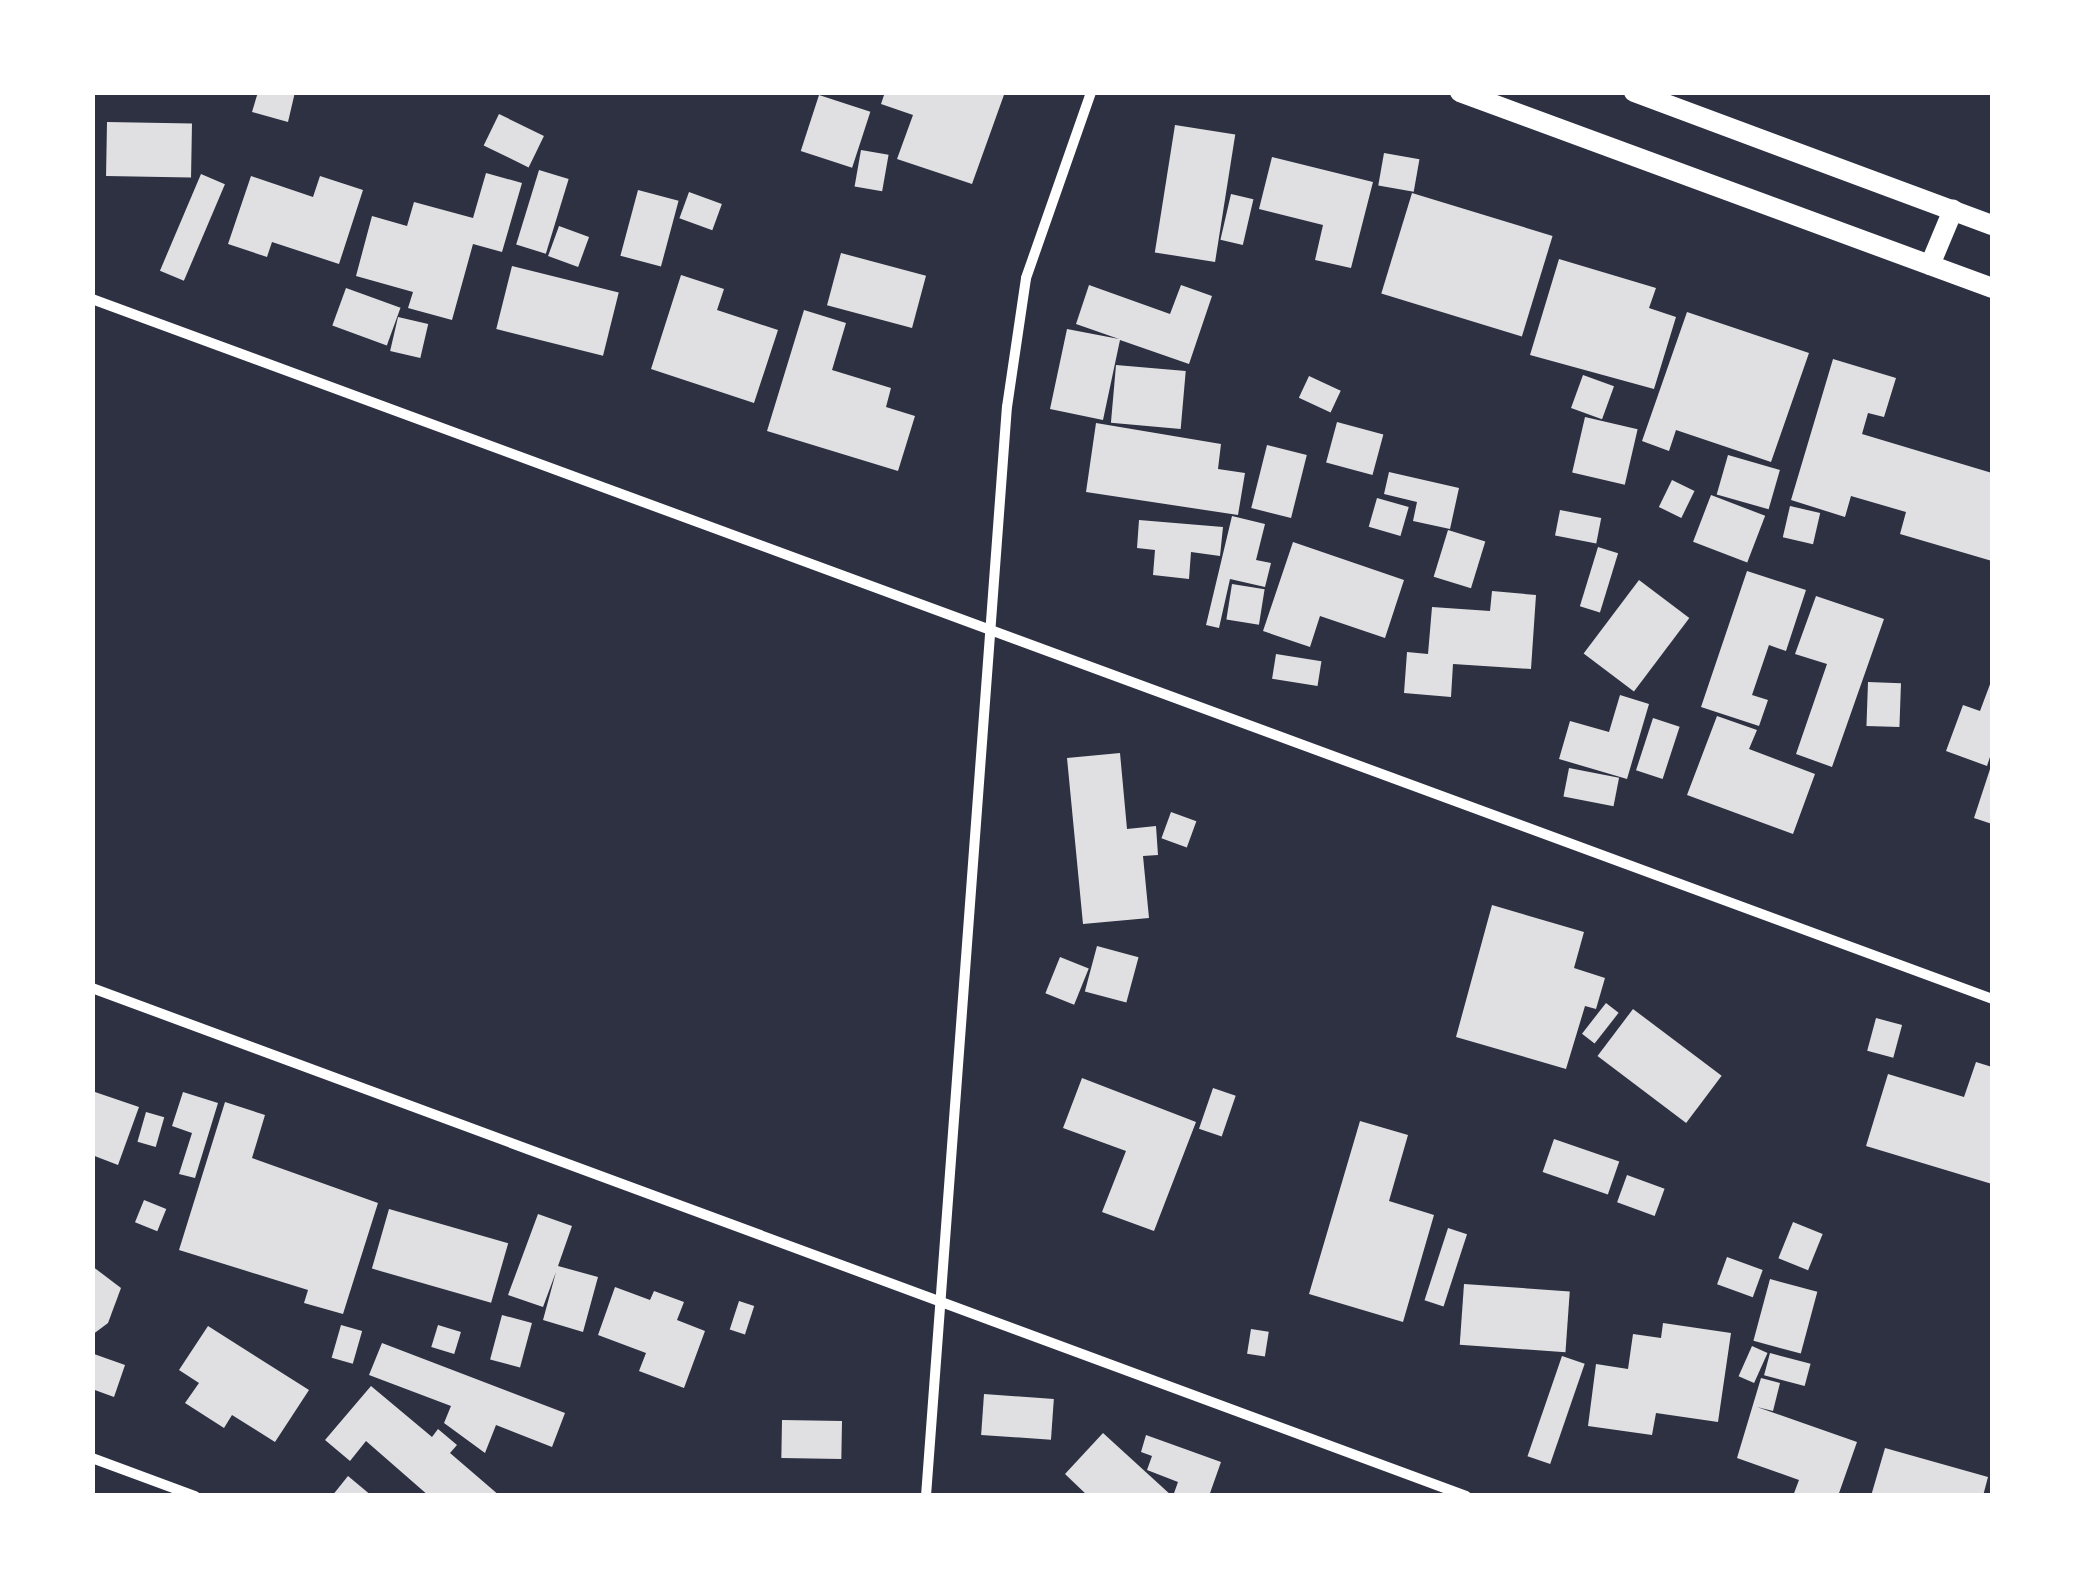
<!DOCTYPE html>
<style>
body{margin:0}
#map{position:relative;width:2085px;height:1588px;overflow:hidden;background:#2d3142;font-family:Lato,sans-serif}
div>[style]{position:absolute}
.building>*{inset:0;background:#e0e0e3;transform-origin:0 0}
.minor>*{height:10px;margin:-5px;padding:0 5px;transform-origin:5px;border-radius:5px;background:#fff}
.secondary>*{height:20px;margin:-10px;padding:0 10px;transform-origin:10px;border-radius:10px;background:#fff}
span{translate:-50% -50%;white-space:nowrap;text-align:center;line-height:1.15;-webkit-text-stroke:10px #fff;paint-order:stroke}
.frame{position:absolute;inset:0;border:95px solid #fff;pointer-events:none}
</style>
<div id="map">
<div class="building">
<i style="clip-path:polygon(258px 92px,295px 92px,288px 122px,252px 112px)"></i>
<i style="clip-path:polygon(885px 92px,1005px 92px,972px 184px,897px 159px,913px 115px,881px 104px)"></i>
<i style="left:819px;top:95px;width:54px;height:59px;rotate:18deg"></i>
<i style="left:499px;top:114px;width:50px;height:35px;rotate:26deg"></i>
<i style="left:107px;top:122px;width:85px;height:54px;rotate:1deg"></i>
<i style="left:1175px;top:125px;width:61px;height:129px;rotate:9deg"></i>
<i style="left:861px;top:150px;width:28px;height:37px;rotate:10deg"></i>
<i style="left:1384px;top:153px;width:36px;height:33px;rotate:10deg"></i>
<i style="clip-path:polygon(1272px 157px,1373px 182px,1351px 268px,1315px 260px,1323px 225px,1259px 209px)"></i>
<i style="left:539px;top:170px;width:31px;height:78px;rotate:17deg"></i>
<i style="clip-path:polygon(486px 173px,522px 183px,502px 252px,473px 244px,452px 320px,408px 308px,413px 292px,356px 276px,372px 216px,407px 226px,414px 202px,473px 218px)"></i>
<i style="left:201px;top:174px;width:26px;height:105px;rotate:23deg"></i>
<i style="clip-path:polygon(251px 176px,313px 197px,320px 176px,363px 190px,339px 264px,272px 242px,267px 257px,228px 244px)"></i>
<i style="left:638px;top:190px;width:42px;height:68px;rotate:15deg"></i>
<i style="left:689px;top:192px;width:35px;height:28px;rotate:20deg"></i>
<i style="left:1412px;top:193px;width:147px;height:105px;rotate:17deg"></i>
<i style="left:1231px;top:194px;width:23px;height:47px;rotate:13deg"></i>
<i style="left:559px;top:226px;width:32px;height:32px;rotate:20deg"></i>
<i style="left:841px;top:253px;width:88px;height:54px;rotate:15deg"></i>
<i style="clip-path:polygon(1559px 259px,1656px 288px,1649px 308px,1676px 317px,1654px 389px,1530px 355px)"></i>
<i style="left:512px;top:266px;width:110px;height:65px;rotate:14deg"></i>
<i style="clip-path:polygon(681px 275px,724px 289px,717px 310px,778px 330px,754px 403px,651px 369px)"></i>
<i style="clip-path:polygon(1089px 285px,1170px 314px,1181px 285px,1212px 296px,1189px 364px,1120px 340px,1103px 420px,1050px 409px,1067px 329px,1119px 339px,1076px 324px)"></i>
<i style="left:346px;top:288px;width:58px;height:40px;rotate:20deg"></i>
<i style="clip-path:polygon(804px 310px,846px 323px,832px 370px,891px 388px,886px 407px,915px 416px,898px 471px,767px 431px)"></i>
<i style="clip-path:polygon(1687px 312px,1809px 353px,1771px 462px,1676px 430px,1669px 451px,1642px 441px)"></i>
<i style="left:398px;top:317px;width:31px;height:35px;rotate:13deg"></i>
<i style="clip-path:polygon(1833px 359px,1896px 378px,1884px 417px,1868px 413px,1862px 434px,1992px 473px,1992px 561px,1900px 534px,1906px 512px,1851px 496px,1845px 517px,1791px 500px)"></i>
<i style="left:1116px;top:365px;width:70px;height:58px;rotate:5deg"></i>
<i style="left:1583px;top:375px;width:33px;height:35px;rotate:20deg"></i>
<i style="left:1309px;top:376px;width:35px;height:24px;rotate:25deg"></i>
<i style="left:1585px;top:417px;width:54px;height:57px;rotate:13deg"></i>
<i style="left:1337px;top:422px;width:48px;height:42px;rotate:15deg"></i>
<i style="clip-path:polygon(1096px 423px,1221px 444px,1218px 469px,1245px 473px,1238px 515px,1086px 492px)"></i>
<i style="left:1267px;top:445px;width:41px;height:65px;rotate:14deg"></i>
<i style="left:1728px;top:455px;width:54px;height:41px;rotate:16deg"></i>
<i style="clip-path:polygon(1389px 472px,1459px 488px,1450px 529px,1413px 521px,1417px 502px,1384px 494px)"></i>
<i style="left:1672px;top:480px;width:25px;height:30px;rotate:26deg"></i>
<i style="left:1711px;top:495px;width:58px;height:50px;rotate:21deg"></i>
<i style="left:1377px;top:498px;width:33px;height:30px;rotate:16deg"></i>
<i style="left:1790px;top:506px;width:31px;height:32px;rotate:13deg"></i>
<i style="left:1560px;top:510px;width:42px;height:26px;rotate:11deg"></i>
<i style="clip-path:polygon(1232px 516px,1265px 524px,1256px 560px,1271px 563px,1265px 587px,1230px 579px,1219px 628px,1206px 625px)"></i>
<i style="clip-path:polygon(1139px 520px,1223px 527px,1220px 556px,1191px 552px,1189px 579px,1153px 575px,1155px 550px,1137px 548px)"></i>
<i style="left:1448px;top:530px;width:39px;height:49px;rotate:17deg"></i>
<i style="clip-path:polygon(1293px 542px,1404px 580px,1385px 638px,1320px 616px,1310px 647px,1263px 631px)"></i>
<i style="left:1598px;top:547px;width:21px;height:62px;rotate:17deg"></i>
<i style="clip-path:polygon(1747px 571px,1806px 590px,1786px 651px,1769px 645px,1752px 695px,1768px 700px,1759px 726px,1701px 707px)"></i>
<i style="left:1639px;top:580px;width:63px;height:92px;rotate:37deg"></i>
<i style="left:1232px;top:584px;width:33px;height:36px;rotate:9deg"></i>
<i style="clip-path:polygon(1492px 591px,1536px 595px,1531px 669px,1453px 664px,1451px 697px,1404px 693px,1407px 652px,1428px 654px,1432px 607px,1490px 611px)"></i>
<i style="clip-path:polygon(1816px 596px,1884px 619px,1832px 767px,1796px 754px,1827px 664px,1795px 654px)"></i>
<i style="left:1276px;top:654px;width:46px;height:25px;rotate:9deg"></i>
<i style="clip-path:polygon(1992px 679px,1992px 751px,1987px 766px,1946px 751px,1963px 705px,1980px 711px)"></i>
<i style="left:1868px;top:682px;width:33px;height:44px;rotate:2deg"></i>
<i style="clip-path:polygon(1620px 695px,1649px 704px,1627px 779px,1559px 759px,1570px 721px,1609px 732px)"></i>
<i style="clip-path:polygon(1717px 716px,1757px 730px,1749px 749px,1815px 774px,1793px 834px,1687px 795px)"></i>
<i style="left:1653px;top:718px;width:28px;height:55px;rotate:18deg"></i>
<i style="clip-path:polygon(1120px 753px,1127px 829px,1156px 826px,1158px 855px,1143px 856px,1149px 918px,1083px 924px,1067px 758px)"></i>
<i style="clip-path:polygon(1992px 763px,1992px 824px,1974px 818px)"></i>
<i style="left:1569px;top:768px;width:51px;height:29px;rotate:11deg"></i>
<i style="left:1171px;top:812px;width:27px;height:28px;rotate:20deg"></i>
<i style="clip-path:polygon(1492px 905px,1584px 932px,1574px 968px,1605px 978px,1596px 1009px,1585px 1006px,1566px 1069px,1456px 1037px)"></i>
<i style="left:1097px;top:946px;width:43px;height:47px;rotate:15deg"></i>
<i style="left:1060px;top:957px;width:31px;height:39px;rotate:22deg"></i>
<i style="left:1606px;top:1003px;width:16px;height:39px;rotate:38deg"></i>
<i style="left:1633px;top:1009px;width:111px;height:59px;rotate:37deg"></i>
<i style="left:1876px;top:1018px;width:27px;height:34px;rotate:15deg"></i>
<i style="clip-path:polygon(1976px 1062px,1992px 1067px,1992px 1184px,1866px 1146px,1888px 1074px,1964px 1097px)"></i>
<i style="clip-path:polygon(1082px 1078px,1196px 1122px,1154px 1231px,1102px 1212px,1126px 1151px,1063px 1128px)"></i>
<i style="left:1213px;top:1088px;width:24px;height:43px;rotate:19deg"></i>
<i style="clip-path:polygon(92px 1091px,139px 1107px,118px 1165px,92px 1155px)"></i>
<i style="clip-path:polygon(183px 1092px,218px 1103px,195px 1178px,179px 1174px,192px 1133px,172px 1126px)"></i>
<i style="clip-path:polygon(225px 1102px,265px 1115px,252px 1158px,378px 1203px,343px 1314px,304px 1303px,308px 1290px,179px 1250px)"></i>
<i style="left:146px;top:1112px;width:19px;height:31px;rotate:16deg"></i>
<i style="clip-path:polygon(1360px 1121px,1408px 1135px,1389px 1201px,1434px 1215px,1403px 1322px,1309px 1294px)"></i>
<i style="left:1554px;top:1139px;width:69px;height:35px;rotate:19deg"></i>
<i style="left:1627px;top:1175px;width:40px;height:29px;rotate:20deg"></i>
<i style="left:144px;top:1200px;width:24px;height:24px;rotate:22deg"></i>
<i style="left:389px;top:1209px;width:124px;height:62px;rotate:16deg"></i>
<i style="clip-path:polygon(538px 1214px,572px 1226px,558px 1266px,598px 1277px,583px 1332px,543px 1320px,556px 1272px,543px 1307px,508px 1295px)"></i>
<i style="left:1793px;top:1222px;width:32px;height:39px;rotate:22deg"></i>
<i style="left:1448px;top:1228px;width:20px;height:76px;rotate:18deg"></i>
<i style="left:1727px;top:1257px;width:38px;height:29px;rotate:20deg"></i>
<i style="clip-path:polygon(92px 1266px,121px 1288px,108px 1323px,92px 1335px)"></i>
<i style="left:1770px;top:1279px;width:49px;height:64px;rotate:15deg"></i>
<i style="left:1464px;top:1284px;width:106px;height:61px;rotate:4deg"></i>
<i style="clip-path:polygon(615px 1287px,650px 1300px,654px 1291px,684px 1302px,677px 1320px,705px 1331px,684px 1388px,639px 1371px,646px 1353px,598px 1335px)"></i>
<i style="left:739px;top:1301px;width:16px;height:30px;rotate:18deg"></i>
<i style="left:502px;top:1315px;width:31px;height:46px;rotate:15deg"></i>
<i style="clip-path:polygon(1663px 1323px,1731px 1333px,1718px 1422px,1656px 1413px,1652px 1435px,1588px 1426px,1596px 1364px,1628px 1369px,1633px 1334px,1661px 1338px)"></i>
<i style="left:341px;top:1325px;width:22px;height:34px;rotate:16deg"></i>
<i style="left:438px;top:1325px;width:24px;height:23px;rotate:17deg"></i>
<i style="clip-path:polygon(208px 1326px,309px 1390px,275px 1442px,232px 1415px,224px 1428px,185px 1403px,199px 1383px,179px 1370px)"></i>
<i style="left:1251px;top:1329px;width:18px;height:25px;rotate:9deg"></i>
<i style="clip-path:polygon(382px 1343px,565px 1413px,552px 1447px,496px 1425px,485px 1453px,444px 1423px,451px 1406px,369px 1375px)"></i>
<i style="left:1752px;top:1346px;width:17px;height:33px;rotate:24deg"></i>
<i style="left:1770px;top:1353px;width:42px;height:23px;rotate:15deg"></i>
<i style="clip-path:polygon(94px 1354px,125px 1365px,114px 1397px,92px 1389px)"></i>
<i style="left:1562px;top:1356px;width:24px;height:106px;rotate:19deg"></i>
<i style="clip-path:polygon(1761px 1378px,1780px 1383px,1773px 1411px,1757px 1407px,1857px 1442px,1838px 1496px,1793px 1496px,1799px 1480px,1737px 1458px)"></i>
<i style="clip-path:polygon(371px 1386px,432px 1437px,438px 1429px,457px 1445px,450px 1453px,500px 1496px,429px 1496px,366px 1441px,350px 1461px,325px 1440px)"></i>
<i style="left:984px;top:1394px;width:70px;height:41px;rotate:4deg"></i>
<i style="left:782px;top:1420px;width:60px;height:38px;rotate:1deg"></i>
<i style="clip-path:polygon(1103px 1433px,1172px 1496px,1088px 1496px,1065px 1474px)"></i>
<i style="clip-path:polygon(1146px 1435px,1221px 1462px,1209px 1496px,1173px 1496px,1178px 1482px,1147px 1470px,1152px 1456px,1141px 1452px)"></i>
<i style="clip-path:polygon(1885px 1448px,1988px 1477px,1983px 1496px,1871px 1496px)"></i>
<i style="clip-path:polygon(348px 1476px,372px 1496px,332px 1496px)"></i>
</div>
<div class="minor">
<i style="left:92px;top:299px;width:2025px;rotate:20.22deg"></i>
<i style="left:92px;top:988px;width:1465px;rotate:20.29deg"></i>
<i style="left:92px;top:1458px;width:110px;rotate:20.3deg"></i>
<i style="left:926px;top:1496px;width:1092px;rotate:-85.75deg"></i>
<i style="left:1007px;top:407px;width:130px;rotate:-81.6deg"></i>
<i style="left:1026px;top:278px;width:197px;rotate:-70.7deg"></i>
</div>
<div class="secondary">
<i style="left:1460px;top:92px;width:567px;rotate:20.22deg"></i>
<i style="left:1634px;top:92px;width:382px;rotate:20.4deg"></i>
<i style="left:1930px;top:265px;width:60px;rotate:-67.3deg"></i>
</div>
<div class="frame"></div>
</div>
